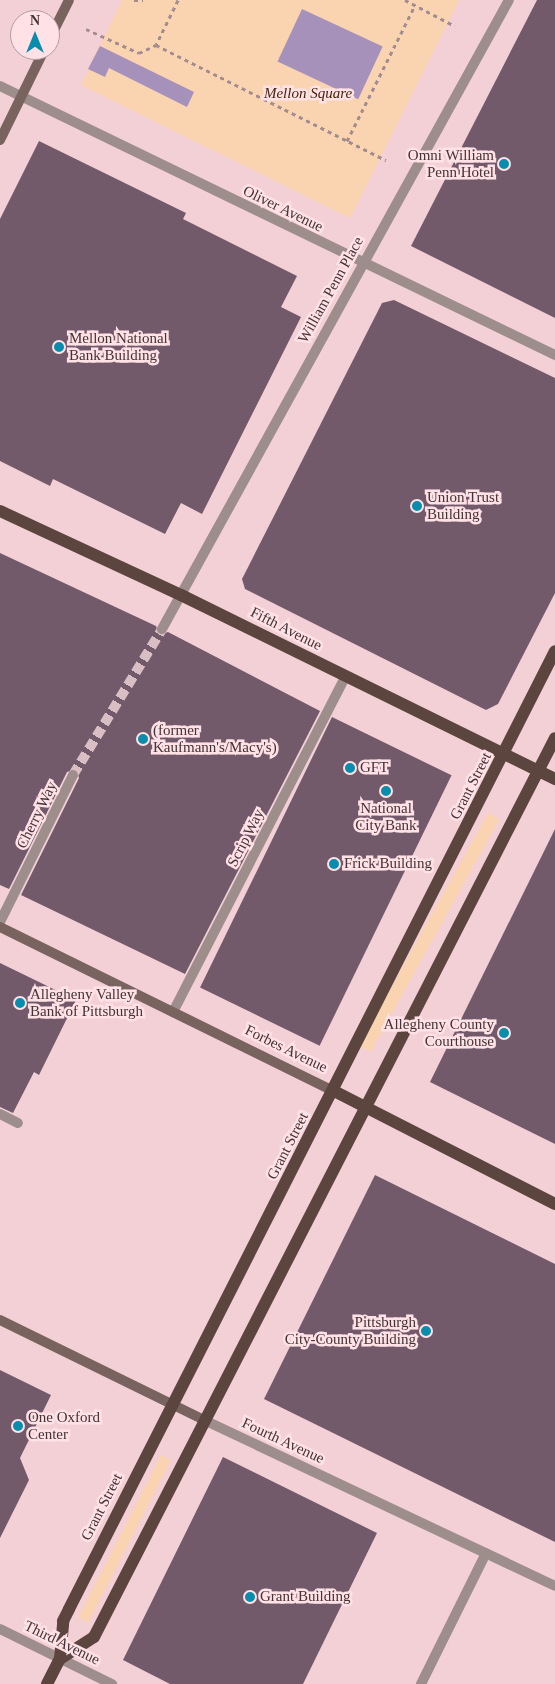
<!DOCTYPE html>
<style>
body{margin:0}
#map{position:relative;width:555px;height:1684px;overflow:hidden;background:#ffe1e6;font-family:Georgia,serif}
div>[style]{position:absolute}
.built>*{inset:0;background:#f3d0d6}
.green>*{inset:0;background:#fad3b0;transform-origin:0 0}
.water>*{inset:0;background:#a691bb;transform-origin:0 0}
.building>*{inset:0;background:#725a6b;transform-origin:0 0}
.street-tunnel>*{height:10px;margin-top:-5px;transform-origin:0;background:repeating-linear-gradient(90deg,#d9bec3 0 10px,transparent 0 15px)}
.path>*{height:3px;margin-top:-1.5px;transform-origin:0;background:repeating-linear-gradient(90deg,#a28c90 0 4px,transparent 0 8px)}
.lane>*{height:10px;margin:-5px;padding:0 5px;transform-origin:5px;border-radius:5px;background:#9d8e8b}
.street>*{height:10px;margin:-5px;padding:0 5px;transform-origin:5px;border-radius:5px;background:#9d8e8b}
.secondary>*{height:10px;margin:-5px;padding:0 5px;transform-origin:5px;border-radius:5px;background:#78635e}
.primary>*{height:12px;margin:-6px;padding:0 6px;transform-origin:6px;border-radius:6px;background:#5d453f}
.dots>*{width:14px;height:14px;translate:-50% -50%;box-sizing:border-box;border:2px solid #ffe1e6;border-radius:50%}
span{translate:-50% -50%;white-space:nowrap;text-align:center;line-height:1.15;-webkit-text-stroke:5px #ffe1e6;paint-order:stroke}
.park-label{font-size:15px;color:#42270b;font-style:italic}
.poi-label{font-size:15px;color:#423437}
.right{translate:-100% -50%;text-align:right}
.left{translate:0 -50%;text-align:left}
.street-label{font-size:15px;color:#423437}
.north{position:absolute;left:10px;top:10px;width:50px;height:50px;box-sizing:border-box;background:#ffe1e6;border:1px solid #b39ca0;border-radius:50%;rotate:0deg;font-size:14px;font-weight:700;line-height:20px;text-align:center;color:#423437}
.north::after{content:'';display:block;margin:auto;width:18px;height:22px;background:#088eac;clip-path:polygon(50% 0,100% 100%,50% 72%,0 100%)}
</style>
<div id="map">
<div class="built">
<i style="clip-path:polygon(evenodd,0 0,555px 0,555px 1684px,0 1684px,0 0,20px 20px,50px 20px,50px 50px,20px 50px,20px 20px)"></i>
</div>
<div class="green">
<i style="clip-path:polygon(122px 0,459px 0,350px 218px,81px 85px)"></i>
<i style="left:488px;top:813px;width:13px;height:266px;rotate:29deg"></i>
<i style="left:161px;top:1455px;width:11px;height:182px;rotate:27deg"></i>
</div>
<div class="water">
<i style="left:302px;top:9px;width:89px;height:58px;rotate:25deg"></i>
<i style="clip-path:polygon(100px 46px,194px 92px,187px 107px,109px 68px,105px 77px,88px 69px)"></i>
</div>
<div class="building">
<i style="clip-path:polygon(537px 0,555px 0,555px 318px,411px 246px)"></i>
<i style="clip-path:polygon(39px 141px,186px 213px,183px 219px,297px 276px,281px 307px,301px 317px,202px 514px,181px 503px,165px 534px,53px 479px,50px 486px,0 461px,0 219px)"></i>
<i style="clip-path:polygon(394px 300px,555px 378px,555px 593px,498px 704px,486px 710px,245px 589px,242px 579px,382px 303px)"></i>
<i style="clip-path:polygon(0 553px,156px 626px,159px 635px,168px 632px,320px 711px,185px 974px,21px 895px,79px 778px,76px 769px,67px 772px,9px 889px,0 885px)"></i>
<i style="left:332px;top:717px;width:133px;height:301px;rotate:26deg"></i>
<i style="clip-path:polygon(555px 829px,555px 1144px,430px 1082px)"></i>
<i style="clip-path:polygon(0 963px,76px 1000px,39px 1075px,34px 1072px,13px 1113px,0 1107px)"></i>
<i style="clip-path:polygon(375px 1175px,555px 1264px,555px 1542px,264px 1399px)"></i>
<i style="clip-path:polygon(0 1370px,51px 1395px,20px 1458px,29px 1480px,0 1538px)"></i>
<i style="clip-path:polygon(223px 1457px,377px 1533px,303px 1684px,170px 1684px,123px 1660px)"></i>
</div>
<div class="street-tunnel">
<i style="left:73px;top:775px;width:171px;rotate:-58.6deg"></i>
</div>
<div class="path">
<i style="left:134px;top:0;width:9px"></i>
<i style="left:178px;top:0;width:50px;rotate:116.1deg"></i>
<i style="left:156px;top:45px;width:257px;rotate:26.6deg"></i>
<i style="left:405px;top:0;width:56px;rotate:27.5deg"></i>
<i style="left:86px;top:29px;width:58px;rotate:24.4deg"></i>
<i style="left:139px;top:53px;width:19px;rotate:-25deg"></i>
<i style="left:347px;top:141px;width:152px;rotate:-63.4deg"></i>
</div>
<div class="lane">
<i style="left:173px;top:1012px;width:377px;rotate:-62.8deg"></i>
<i style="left:0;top:1114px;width:20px;rotate:27deg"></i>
<i style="left:421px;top:1684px;width:146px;rotate:-63.6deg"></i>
</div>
<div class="street">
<i style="left:0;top:86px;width:617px;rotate:25.86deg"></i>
<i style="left:162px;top:629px;width:718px;rotate:-61.12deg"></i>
<i style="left:0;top:922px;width:164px;rotate:-63.6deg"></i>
<i style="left:204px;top:1420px;width:388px;rotate:25.3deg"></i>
<i style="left:0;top:1629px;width:125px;rotate:26.2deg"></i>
</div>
<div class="secondary">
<i style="left:50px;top:38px;width:42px;rotate:-63.4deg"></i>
<i style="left:0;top:140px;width:100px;rotate:-63.9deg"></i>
<i style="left:0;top:927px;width:372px;rotate:26.2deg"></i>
<i style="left:0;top:1320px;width:227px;rotate:26.1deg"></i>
</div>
<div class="primary">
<i style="left:0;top:511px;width:200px;rotate:24.9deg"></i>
<i style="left:181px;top:595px;width:417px;rotate:26.2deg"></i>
<i style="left:334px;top:1091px;width:248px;rotate:27.1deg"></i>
<i style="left:60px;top:1659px;width:40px;rotate:-32.9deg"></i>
<i style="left:94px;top:1637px;width:1010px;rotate:-62.85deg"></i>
<i style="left:47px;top:1684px;width:28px;rotate:-63deg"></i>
<i style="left:60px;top:1659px;width:38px;rotate:-85deg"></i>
<i style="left:63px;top:1621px;width:13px;rotate:-63deg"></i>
<i style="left:69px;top:1609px;width:1074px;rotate:-63.1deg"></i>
</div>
<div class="dots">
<i style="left:504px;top:164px;background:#088eac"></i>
<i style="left:59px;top:347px;background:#088eac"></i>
<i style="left:417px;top:506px;background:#088eac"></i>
<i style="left:143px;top:739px;background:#088eac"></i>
<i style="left:350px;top:768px;background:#088eac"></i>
<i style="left:386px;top:791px;background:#088eac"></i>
<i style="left:334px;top:864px;background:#088eac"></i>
<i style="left:20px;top:1003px;background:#088eac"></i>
<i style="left:504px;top:1033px;background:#088eac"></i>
<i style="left:426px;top:1331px;background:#088eac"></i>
<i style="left:18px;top:1426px;background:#088eac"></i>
<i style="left:250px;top:1597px;background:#088eac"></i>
</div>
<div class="park-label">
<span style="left:308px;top:94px">Mellon Square</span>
</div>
<div class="poi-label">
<span class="right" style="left:494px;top:164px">Omni William<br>Penn Hotel</span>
<span class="left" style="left:69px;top:347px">Mellon National<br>Bank Building</span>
<span class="left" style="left:427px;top:506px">Union Trust<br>Building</span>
<span class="left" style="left:153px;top:739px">(former<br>Kaufmann's/Macy's)</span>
<span class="left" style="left:360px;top:768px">GFT</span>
<span style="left:386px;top:817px">National<br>City Bank</span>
<span class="left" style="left:344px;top:864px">Frick Building</span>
<span class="left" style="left:30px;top:1003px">Allegheny Valley<br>Bank of Pittsburgh</span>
<span class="right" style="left:494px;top:1033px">Allegheny County<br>Courthouse</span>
<span class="right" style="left:416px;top:1331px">Pittsburgh<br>City-County Building</span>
<span class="left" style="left:28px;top:1426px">One Oxford<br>Center</span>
<span class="left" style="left:260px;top:1597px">Grant Building</span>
</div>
<div class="street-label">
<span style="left:283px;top:209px;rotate:26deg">Oliver Avenue</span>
<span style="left:331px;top:290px;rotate:-61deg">William Penn Place</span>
<span style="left:286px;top:629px;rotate:27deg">Fifth Avenue</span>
<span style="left:471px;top:786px;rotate:-63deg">Grant Street</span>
<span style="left:37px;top:815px;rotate:-64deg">Cherry Way</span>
<span style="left:246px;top:838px;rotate:-63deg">Scrip Way</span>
<span style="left:286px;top:1049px;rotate:26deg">Forbes Avenue</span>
<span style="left:288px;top:1146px;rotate:-63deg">Grant Street</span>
<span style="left:283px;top:1441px;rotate:25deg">Fourth Avenue</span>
<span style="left:102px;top:1507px;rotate:-63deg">Grant Street</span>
<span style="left:62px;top:1643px;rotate:26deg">Third Avenue</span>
</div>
<div class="north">N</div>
</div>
